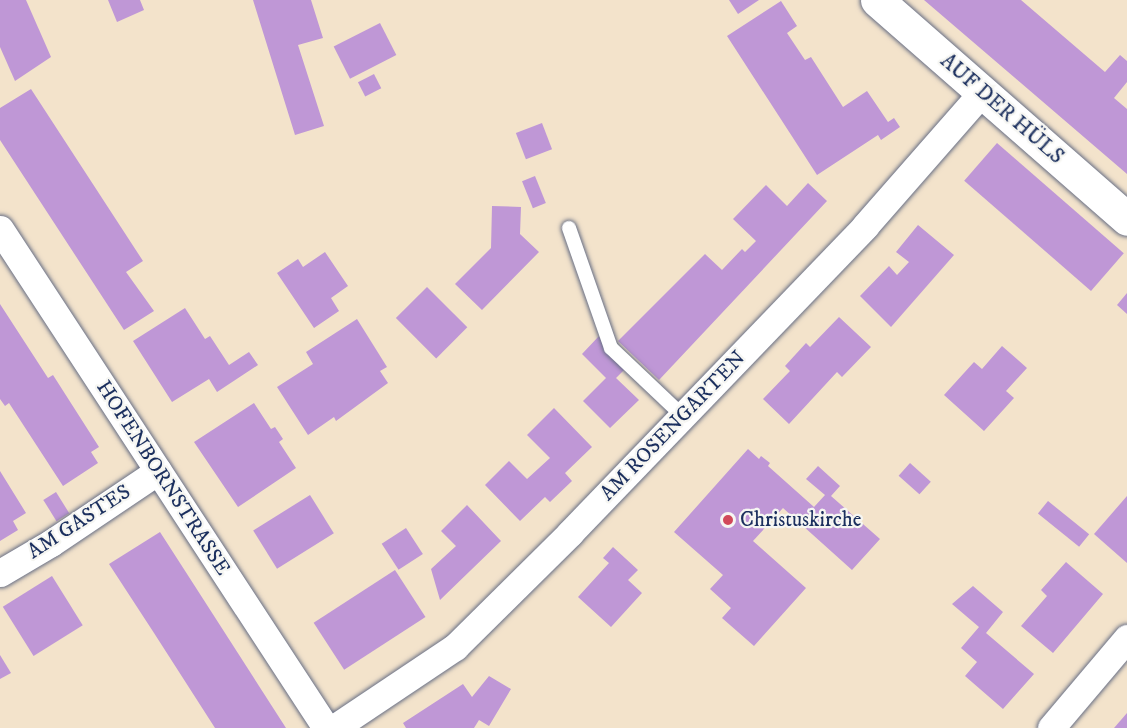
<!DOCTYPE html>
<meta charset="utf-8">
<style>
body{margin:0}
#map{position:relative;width:1127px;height:728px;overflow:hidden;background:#f3e3cb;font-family:"IM FELL DW Pica",serif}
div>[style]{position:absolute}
.building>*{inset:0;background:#bf97d6;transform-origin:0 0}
.roads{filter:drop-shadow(0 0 2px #676e84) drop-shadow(0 0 2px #676e84)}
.service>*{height:14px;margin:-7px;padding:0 7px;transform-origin:7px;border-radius:7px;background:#fff}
.minor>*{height:27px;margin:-13.5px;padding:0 13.5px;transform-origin:13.5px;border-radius:13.5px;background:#fff}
.tertiary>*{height:33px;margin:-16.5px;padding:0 16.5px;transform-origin:16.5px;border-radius:16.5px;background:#fff}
.dots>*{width:16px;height:16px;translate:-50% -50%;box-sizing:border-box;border:3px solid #f6f6f2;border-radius:50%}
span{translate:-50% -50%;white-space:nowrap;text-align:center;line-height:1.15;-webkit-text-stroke:4.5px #f6f6f2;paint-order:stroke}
.street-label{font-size:21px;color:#1b2f5e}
.poi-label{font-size:21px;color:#1b2f5e}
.left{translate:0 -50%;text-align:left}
</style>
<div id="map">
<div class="building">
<i style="clip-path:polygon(0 0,26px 0,51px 57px,15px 81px,0 47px)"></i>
<i style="clip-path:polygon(108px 0,140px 0,144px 10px,117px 22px)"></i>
<i style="clip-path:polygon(253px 0,311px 0,323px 38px,298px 45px,324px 126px,295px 135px)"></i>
<i style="clip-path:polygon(729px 0,759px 0,738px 14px)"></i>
<i style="clip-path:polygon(924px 0,1021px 0,1105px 72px,1120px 55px,1127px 61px,1127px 82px,1114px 98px,1127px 109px,1127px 174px)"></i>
<i style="clip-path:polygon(781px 1px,797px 26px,787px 33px,805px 60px,811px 57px,843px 107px,867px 91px,888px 122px,894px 118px,900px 127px,881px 140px,878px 135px,817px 175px,727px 36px)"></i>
<i style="left:380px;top:23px;width:36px;height:52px;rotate:63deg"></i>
<i style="left:374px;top:74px;width:16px;height:18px;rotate:63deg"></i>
<i style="clip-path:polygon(31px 89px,143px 261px,126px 272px,154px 311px,124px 330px,0 140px,0 108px)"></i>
<i style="left:542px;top:123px;width:28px;height:28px;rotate:69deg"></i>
<i style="left:997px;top:143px;width:168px;height:50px;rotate:41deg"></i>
<i style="left:535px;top:176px;width:29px;height:14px;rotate:68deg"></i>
<i style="clip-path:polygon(808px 183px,827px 201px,659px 380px,618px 341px,705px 254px,722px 270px,742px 249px,745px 252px,756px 241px,733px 219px,766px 185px,787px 206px)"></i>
<i style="clip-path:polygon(492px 206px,521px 207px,520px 234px,539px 252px,482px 310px,455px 284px,491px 248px)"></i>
<i style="clip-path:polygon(918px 225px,954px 255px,891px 327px,860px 296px,889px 266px,897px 275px,909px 262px,896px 252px)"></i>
<i style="clip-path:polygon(325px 252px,348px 286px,331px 298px,339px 311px,314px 328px,277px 273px,298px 259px,303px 267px)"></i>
<i style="left:427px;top:287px;width:57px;height:44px;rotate:45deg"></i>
<i style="clip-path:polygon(1127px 293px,1127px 314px,1117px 305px)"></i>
<i style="clip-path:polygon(0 304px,48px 378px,53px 375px,99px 447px,91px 452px,98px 463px,63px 486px,9px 403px,5px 406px,0 399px)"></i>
<i style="clip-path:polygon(185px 308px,205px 339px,210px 336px,229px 365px,249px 352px,258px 365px,217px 392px,209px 379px,172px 402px,133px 341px)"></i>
<i style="clip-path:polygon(839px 317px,871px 347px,842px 377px,837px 372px,789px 424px,763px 399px,790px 371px,785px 366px,806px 343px,810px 347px)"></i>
<i style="clip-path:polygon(357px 319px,387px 367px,380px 371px,388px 383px,336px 421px,334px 417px,308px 435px,277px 387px,313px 364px,306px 352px)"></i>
<i style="clip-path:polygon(599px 336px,605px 350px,625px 369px,616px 378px,639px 400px,610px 428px,583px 401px,606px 378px,582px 354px)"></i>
<i style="clip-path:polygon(1002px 346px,1027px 368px,1006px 391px,1014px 398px,984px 431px,944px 395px,974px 362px,982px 369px)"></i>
<i style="clip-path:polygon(254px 403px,271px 429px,275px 427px,283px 439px,279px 442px,296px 468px,238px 507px,194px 442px)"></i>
<i style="clip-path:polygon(554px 408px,592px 447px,565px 473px,572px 481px,550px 502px,545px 497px,520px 521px,485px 485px,509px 461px,527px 479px,550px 458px,527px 435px)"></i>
<i style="clip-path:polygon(748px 449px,759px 459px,761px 456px,770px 463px,768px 466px,814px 507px,825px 495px,806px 479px,818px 466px,840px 486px,831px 496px,880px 539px,852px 570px,783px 508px,753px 541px,806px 588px,754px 646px,722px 618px,731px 608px,710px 589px,723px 575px,674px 532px)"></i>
<i style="left:910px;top:463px;width:28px;height:17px;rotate:42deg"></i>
<i style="clip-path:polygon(0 471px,26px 513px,13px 521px,18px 530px,0 541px)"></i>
<i style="left:56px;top:492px;width:25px;height:15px;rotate:58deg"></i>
<i style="left:310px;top:495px;width:45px;height:67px;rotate:58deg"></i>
<i style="clip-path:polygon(1127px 496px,1127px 563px,1094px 534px)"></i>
<i style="left:1048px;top:501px;width:53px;height:16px;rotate:39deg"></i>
<i style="clip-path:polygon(467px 505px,501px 541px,440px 600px,431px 569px,456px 546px,441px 531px)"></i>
<i style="left:406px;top:528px;width:31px;height:29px;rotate:57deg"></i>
<i style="clip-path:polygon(160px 532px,189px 577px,286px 728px,215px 728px,154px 633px,109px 564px)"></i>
<i style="clip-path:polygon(613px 547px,638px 570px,628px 580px,642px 593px,611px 627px,578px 597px,609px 563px,603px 558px)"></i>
<i style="clip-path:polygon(1066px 562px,1103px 594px,1053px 653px,1021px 626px,1047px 596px,1041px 590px)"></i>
<i style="left:395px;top:570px;width:56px;height:97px;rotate:57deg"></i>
<i style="left:52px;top:576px;width:58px;height:58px;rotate:58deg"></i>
<i style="clip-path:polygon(973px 586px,1003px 612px,986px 633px,1034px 674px,1003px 709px,965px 676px,977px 662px,961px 648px,979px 627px,952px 604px)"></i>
<i style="clip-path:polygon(0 655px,11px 673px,0 679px)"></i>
<i style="clip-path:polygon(489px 676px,511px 689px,489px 726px,479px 720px,474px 728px,406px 728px,403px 723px,463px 684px,472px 697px)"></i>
<i style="clip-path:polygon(1127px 713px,1127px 728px,1114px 728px)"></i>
</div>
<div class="roads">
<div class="service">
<i style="left:569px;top:228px;width:127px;rotate:70.7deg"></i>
<i style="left:611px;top:348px;width:99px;rotate:43.4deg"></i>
</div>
<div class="minor">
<i style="left:0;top:229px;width:596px;rotate:56.84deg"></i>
<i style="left:0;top:573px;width:59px;rotate:-30.5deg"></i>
<i style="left:51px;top:543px;width:129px;rotate:-33.9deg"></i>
<i style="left:334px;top:728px;width:146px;rotate:-33.8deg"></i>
<i style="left:455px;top:647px;width:162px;rotate:-44.7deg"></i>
<i style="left:570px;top:533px;width:426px;rotate:-46.1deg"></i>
<i style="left:865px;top:226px;width:179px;rotate:-48.8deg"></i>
<i style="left:1051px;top:728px;width:118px;rotate:-49.8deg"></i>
</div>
<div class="tertiary">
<i style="left:877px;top:0;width:332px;rotate:41.2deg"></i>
</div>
</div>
<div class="dots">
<i style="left:728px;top:520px;background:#d1495b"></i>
</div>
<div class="street-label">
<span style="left:1002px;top:109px;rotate:41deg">AUF DER HÜLS</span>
<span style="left:673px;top:426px;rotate:-46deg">AM ROSENGARTEN</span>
<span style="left:163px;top:478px;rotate:57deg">HOFENBORNSTRASSE</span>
<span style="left:79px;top:522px;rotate:-33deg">AM GASTES</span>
</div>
<div class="poi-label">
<span class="left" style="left:740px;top:520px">Christuskirche</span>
</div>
</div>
